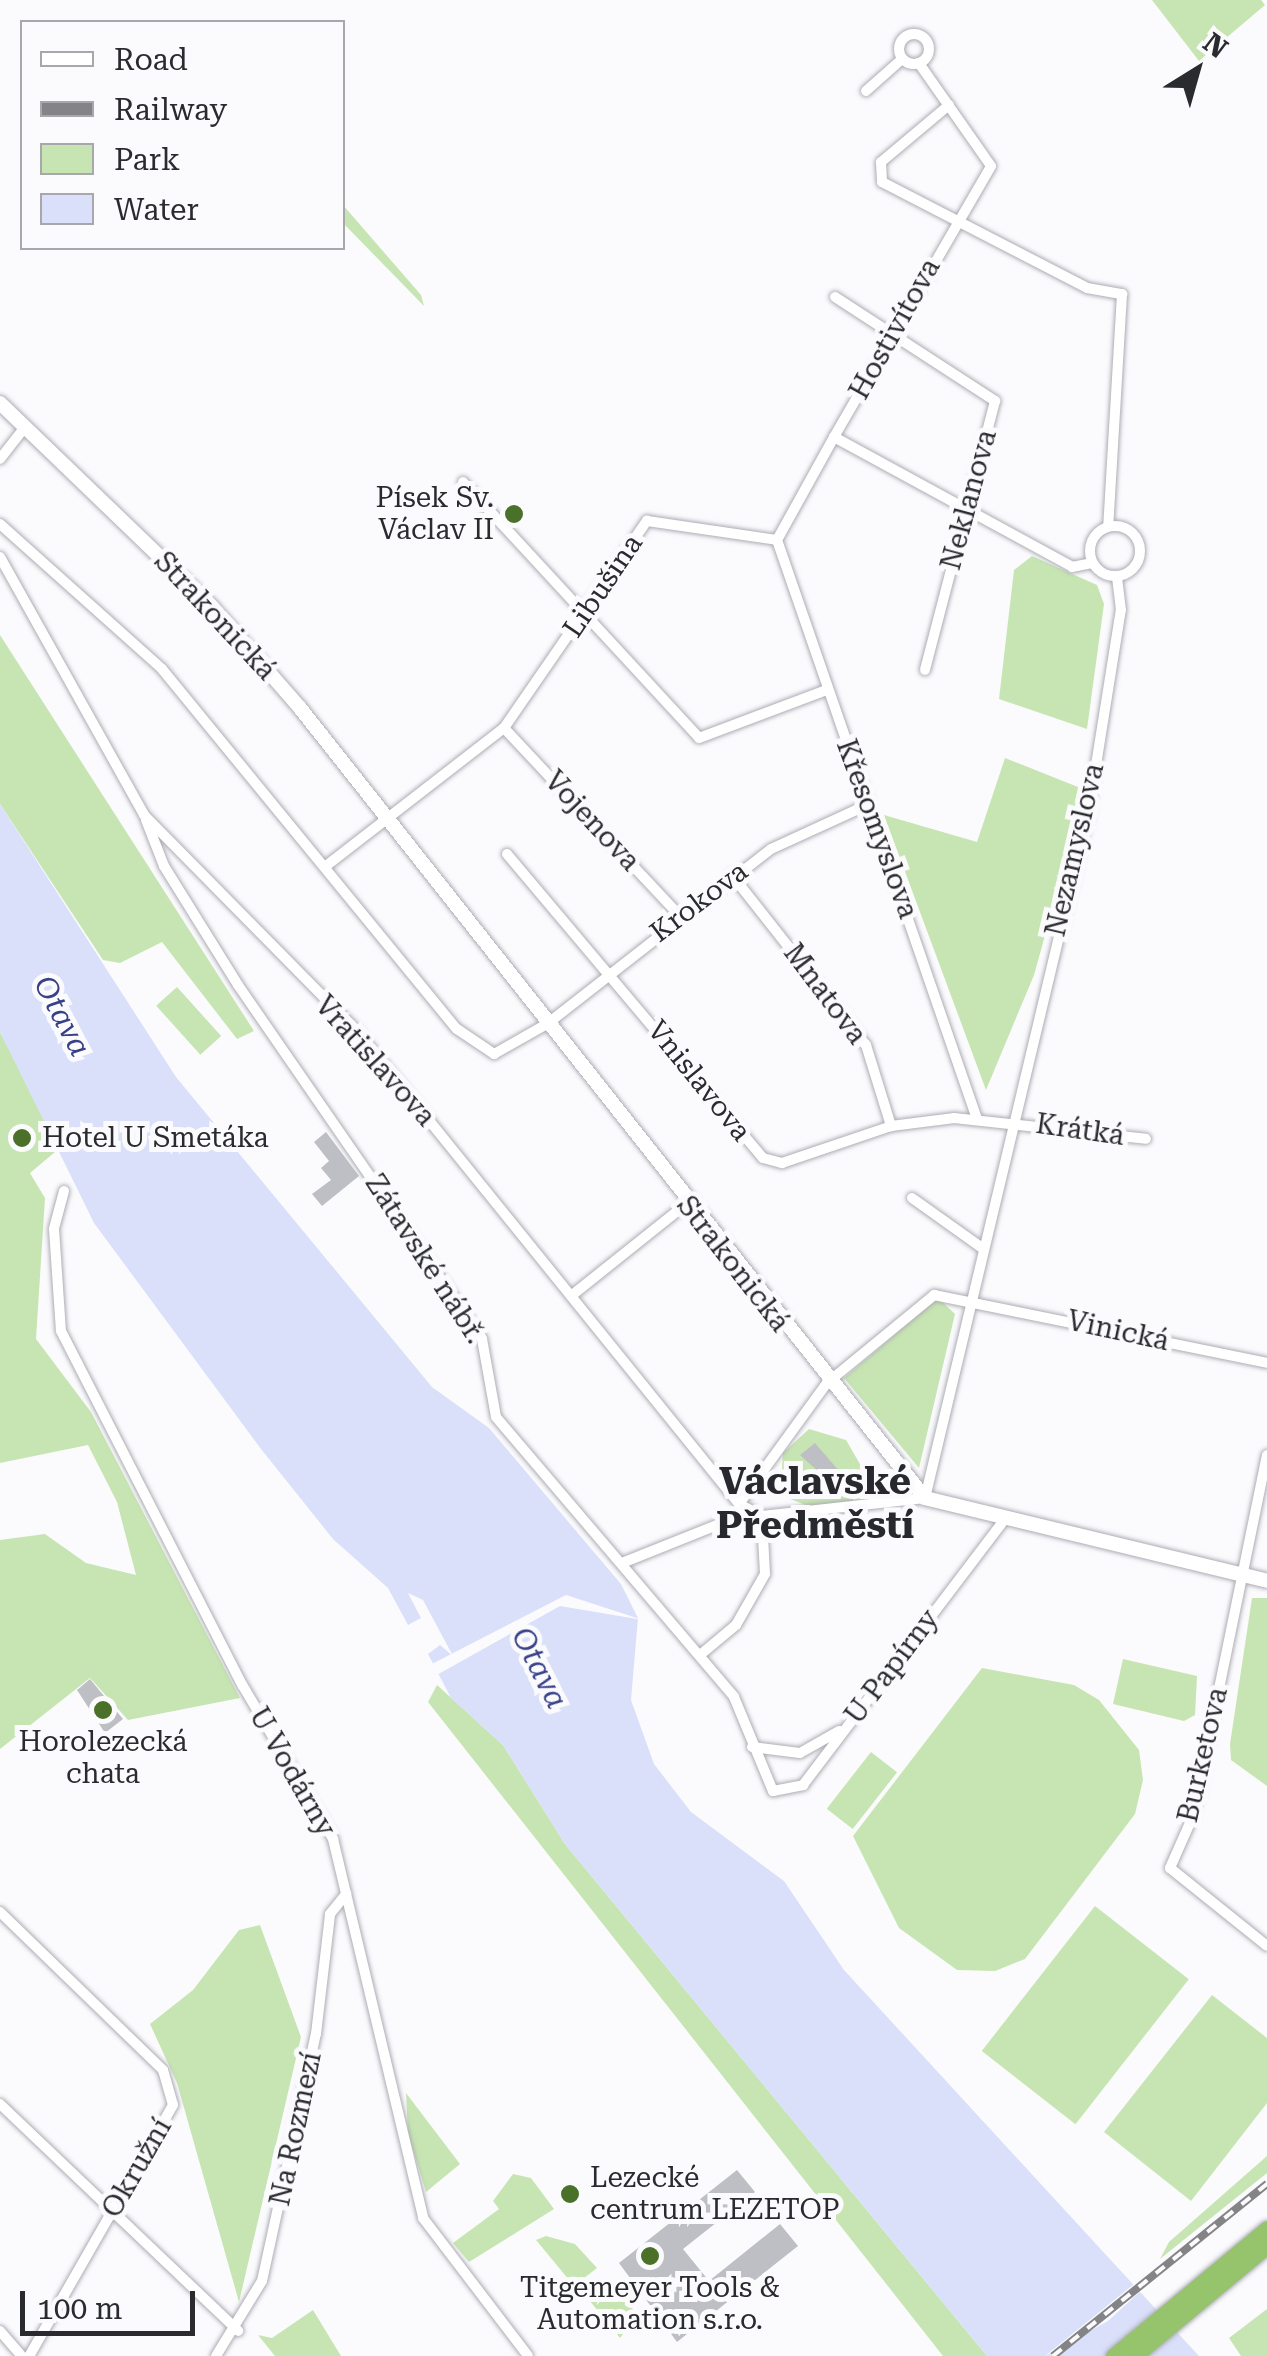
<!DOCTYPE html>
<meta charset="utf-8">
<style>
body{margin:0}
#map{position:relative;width:1267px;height:2356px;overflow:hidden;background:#fbfbfe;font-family:"Roboto Serif",serif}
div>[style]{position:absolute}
.green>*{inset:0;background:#c7e5b2;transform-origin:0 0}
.water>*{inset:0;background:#dae0f9}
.pier>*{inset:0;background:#fbfbfe}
.building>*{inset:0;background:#bdbfc5}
.roads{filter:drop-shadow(0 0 2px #acadb4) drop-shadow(0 0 2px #acadb4)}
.minor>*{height:10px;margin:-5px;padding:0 5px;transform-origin:5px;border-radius:5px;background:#fff}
.minor>.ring{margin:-5px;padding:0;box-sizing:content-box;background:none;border:10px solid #fff;border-radius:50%}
.secondary>*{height:14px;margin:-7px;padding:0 7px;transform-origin:7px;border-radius:7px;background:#fff}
.trunk>*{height:15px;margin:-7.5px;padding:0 7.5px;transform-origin:7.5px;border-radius:7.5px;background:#96c46c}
.rail>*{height:8px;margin-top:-4px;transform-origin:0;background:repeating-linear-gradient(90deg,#fbfbfe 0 11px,#848487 0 22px);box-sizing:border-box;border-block:2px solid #848487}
.dots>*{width:28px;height:28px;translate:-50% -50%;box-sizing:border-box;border:5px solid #fbfbfe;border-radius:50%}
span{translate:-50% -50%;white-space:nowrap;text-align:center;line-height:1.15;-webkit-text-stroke:10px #fbfbfe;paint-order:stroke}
.street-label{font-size:28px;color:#2a2b2e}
.poi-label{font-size:28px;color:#2a2b2e}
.right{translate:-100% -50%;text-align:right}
.left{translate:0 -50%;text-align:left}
.water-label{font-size:30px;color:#384187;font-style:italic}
.district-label{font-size:38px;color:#28292e;font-weight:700}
.legend{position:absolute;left:20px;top:20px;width:325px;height:230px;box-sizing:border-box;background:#fbfbfe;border:2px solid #a7a8ab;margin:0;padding:12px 18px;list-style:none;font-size:30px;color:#2a2b2e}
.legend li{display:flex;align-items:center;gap:20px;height:50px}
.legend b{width:50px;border:2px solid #a7a8ab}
.north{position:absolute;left:1147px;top:20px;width:100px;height:100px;-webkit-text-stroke:8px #fbfbfe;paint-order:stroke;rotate:37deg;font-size:28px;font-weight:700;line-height:40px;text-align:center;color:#2a2b2e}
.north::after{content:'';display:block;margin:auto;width:35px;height:45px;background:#2a2b2e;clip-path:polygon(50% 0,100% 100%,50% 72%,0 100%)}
.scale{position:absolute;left:20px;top:2291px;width:175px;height:45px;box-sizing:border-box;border:5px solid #2a2b2e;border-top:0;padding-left:12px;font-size:30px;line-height:35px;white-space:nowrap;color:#2a2b2e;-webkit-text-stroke:8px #fbfbfe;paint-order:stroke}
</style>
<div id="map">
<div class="green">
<i style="clip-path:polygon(1152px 0,1261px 0,1265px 5px,1199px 61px)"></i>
<i style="clip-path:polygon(343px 205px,421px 295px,424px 306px,343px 223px)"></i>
<i style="clip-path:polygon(1032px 556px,1097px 585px,1104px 604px,1087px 729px,999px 699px,1014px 570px)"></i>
<i style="clip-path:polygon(0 635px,254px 1031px,237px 1039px,162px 942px,120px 963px,103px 960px,0 804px)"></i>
<i style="clip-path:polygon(1005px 758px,1078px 787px,1082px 803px,1034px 975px,986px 1090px,884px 815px,977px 842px)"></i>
<i style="left:177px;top:987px;width:66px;height:28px;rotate:48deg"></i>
<i style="clip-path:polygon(0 1032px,61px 1147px,30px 1173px,45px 1198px,36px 1339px,91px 1412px,240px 1698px,128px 1720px,90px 1678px,0 1749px,0 1540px,45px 1534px,86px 1563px,136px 1575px,117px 1502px,88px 1445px,0 1463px)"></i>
<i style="clip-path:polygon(938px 1298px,955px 1314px,919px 1468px,844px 1378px)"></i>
<i style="clip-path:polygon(809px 1429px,846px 1440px,871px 1483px,868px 1496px,821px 1511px,780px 1495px,783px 1453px)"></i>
<i style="clip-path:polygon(1252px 1598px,1267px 1598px,1267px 1786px,1231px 1760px,1230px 1744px)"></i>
<i style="clip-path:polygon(1123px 1659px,1197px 1676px,1195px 1715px,1184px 1721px,1113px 1704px)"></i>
<i style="clip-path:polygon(982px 1668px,1074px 1685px,1099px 1700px,1139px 1750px,1143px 1780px,1135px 1814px,1025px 1959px,995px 1971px,957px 1970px,899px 1928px,853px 1836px)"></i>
<i style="clip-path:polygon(437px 1685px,503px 1745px,565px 1844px,987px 2356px,943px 2356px,428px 1702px)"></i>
<i style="left:871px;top:1752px;width:33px;height:72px;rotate:38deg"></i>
<i style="left:1095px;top:1906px;width:119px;height:184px;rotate:38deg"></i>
<i style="clip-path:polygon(260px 1925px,301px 2037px,239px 2302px,177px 2083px,150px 2024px,193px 1990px,239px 1930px)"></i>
<i style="clip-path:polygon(1212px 1995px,1267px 2038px,1267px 2103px,1191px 2201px,1104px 2132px)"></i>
<i style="clip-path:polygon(406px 2093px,460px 2164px,426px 2192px,408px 2133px)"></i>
<i style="clip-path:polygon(1267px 2156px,1267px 2173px,1160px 2259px,1169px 2242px)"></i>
<i style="clip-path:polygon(513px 2174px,531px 2178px,554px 2209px,469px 2262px,453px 2243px,499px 2209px,493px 2201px)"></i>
<i style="clip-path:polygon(546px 2236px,575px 2244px,597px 2268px,574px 2286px,536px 2240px)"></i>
<i style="clip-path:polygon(606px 2277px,638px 2315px,620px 2338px,585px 2295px)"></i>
<i style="clip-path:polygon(1267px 2309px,1267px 2356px,1241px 2356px,1229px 2338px)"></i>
<i style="clip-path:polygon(313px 2310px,341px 2356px,275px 2356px,258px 2335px,272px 2338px)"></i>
</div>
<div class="water">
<i style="clip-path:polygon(0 804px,176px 1077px,432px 1387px,489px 1428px,621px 1584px,638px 1618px,631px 1700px,654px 1764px,691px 1812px,784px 1881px,844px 1970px,1199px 2356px,987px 2356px,565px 1844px,503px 1745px,451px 1698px,428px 1654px,440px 1645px,453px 1656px,423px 1600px,408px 1593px,421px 1618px,408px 1625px,388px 1588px,333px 1539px,261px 1449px,94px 1223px,0 1032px)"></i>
</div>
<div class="pier">
<i style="clip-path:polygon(566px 1595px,643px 1620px,560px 1606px,435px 1676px,430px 1665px)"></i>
<i style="clip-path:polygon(1139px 2280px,1145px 2287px,1108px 2321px,1045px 2356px)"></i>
</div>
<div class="building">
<i style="clip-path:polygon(326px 1132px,359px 1176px,322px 1206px,312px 1194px,331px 1180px,321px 1168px,329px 1161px,314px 1142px)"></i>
<i style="clip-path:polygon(815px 1443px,840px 1472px,831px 1483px,800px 1455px)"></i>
<i style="clip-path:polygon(90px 1679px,123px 1719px,105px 1733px,77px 1690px)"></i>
<i style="clip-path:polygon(737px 2170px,755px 2192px,683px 2249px,709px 2281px,780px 2224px,798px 2246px,677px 2342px,619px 2263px)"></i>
</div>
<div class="roads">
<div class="minor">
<i class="ring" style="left:899px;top:34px;width:20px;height:20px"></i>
<i style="left:866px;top:91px;width:48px;rotate:-41.6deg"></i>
<i style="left:949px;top:105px;width:89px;rotate:140deg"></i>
<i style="left:881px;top:162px;width:20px;rotate:87deg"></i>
<i style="left:882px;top:182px;width:231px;rotate:27.3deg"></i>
<i style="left:1087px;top:288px;width:36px;rotate:10deg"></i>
<i style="left:1122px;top:294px;width:233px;rotate:93.4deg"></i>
<i style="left:835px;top:297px;width:191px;rotate:33deg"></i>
<i style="left:995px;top:401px;width:278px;rotate:104.6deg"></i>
<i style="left:834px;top:437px;width:313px;rotate:-59.9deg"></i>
<i style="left:991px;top:166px;width:126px;rotate:-125deg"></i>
<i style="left:0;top:459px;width:41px;rotate:-52deg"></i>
<i style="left:463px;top:482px;width:348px;rotate:47.3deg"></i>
<i style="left:699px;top:738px;width:137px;rotate:-20.6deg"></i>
<i style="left:0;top:524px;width:217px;rotate:41.8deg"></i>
<i style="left:162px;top:669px;width:465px;rotate:50.7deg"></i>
<i style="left:457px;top:1029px;width:45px;rotate:34deg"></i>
<i style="left:494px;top:1054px;width:61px;rotate:-29.5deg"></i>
<i style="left:547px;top:1024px;width:284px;rotate:-38deg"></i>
<i style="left:771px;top:849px;width:106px;rotate:-24.6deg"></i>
<i class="ring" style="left:1090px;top:526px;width:40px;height:40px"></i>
<i style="left:777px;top:540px;width:613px;rotate:70.94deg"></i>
<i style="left:777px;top:540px;width:118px;rotate:-61deg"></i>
<i style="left:834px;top:437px;width:271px;rotate:28.6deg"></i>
<i style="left:1072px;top:567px;width:20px;rotate:-11deg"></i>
<i style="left:0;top:557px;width:295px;rotate:60.8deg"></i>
<i style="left:144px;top:815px;width:302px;rotate:45.4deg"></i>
<i style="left:356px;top:1030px;width:609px;rotate:51.06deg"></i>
<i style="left:739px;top:1504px;width:26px;rotate:28deg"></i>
<i style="left:762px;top:1516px;width:164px;rotate:-6.3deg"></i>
<i style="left:925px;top:1498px;width:702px;rotate:-76.58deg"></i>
<i style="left:1088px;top:815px;width:208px;rotate:-80.9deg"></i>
<i style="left:1121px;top:610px;width:33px;rotate:-97deg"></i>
<i style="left:504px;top:728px;width:256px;rotate:46.9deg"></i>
<i style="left:146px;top:820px;width:49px;rotate:68.6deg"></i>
<i style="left:164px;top:866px;width:140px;rotate:58.1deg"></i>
<i style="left:238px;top:985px;width:430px;rotate:55.4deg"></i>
<i style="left:482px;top:1339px;width:79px;rotate:79.8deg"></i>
<i style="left:496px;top:1417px;width:367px;rotate:49.6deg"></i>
<i style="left:734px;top:1697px;width:102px;rotate:67.5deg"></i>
<i style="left:773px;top:1791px;width:31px;rotate:-11deg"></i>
<i style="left:803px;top:1785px;width:329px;rotate:-52.8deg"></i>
<i style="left:507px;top:854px;width:397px;rotate:49.9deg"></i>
<i style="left:763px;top:1158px;width:20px;rotate:15deg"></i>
<i style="left:782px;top:1163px;width:115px;rotate:-18.7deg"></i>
<i style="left:891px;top:1126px;width:64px;rotate:-7.2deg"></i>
<i style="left:954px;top:1118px;width:193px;rotate:6.2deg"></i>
<i style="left:326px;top:866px;width:225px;rotate:-37.8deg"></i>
<i style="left:504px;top:728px;width:252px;rotate:-55.4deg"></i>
<i style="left:647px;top:521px;width:131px;rotate:8.3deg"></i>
<i style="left:732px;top:875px;width:216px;rotate:51.8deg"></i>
<i style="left:866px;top:1045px;width:85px;rotate:72.8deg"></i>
<i style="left:64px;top:1191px;width:39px;rotate:105deg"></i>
<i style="left:54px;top:1229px;width:102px;rotate:86.1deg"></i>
<i style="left:61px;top:1331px;width:399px;rotate:62.9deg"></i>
<i style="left:243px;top:1686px;width:178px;rotate:59.5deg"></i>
<i style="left:333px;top:1839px;width:390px;rotate:76.6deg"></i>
<i style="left:423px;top:2218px;width:173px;rotate:52.7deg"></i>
<i style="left:912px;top:1198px;width:86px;rotate:35.5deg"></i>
<i style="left:571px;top:1296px;width:146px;rotate:-38.6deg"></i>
<i style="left:1267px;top:1455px;width:369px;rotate:101.6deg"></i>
<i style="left:1193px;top:1816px;width:57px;rotate:113.9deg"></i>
<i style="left:1170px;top:1868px;width:124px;rotate:38.8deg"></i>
<i style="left:739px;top:1504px;width:150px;rotate:-54deg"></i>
<i style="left:827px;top:1383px;width:139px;rotate:-39.4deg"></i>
<i style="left:934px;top:1295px;width:340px;rotate:11.5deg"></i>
<i style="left:622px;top:1563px;width:135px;rotate:-21.8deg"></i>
<i style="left:700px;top:1655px;width:47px;rotate:-39.8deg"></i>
<i style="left:736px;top:1625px;width:59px;rotate:-60.4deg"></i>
<i style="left:765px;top:1574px;width:58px;rotate:-93deg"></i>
<i style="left:752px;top:1747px;width:48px;rotate:7.1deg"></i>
<i style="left:800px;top:1753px;width:45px;rotate:-29.4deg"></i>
<i style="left:0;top:1912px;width:227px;rotate:44.1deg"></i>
<i style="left:163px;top:2070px;width:36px;rotate:74deg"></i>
<i style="left:173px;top:2105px;width:289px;rotate:119.8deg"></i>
<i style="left:0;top:2104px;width:329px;rotate:43.6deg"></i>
<i style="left:0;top:2331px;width:33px;rotate:49deg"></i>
<i style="left:216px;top:2356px;width:88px;rotate:-58.5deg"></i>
<i style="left:262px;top:2281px;width:253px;rotate:-77.7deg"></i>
<i style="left:316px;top:2034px;width:121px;rotate:-83.3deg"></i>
<i style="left:330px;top:1914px;width:26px;rotate:-51deg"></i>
</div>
<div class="secondary">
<i style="left:0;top:403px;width:294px;rotate:43.9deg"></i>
<i style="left:212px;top:607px;width:134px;rotate:48.9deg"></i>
<i style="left:300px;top:708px;width:1007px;rotate:51.65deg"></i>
<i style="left:925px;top:1498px;width:352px;rotate:13.6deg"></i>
</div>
<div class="trunk">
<i style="left:1113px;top:2356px;width:200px;rotate:-39.7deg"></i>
<i style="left:1135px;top:2356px;width:172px;rotate:-39.8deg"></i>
</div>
</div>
<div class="rail">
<i style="left:1053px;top:2356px;width:275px;rotate:-38.8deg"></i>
</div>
<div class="dots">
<i style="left:514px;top:514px;background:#4b702a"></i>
<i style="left:22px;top:1138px;background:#4b702a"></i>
<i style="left:103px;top:1710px;background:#4b702a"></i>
<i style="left:570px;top:2194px;background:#4b702a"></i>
<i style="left:650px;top:2256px;background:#4b702a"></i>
</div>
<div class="street-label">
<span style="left:895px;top:329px;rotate:-61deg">Hostivítova</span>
<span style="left:969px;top:500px;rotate:-75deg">Neklanova</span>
<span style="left:603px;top:586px;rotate:-56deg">Libušina</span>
<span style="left:215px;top:616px;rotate:47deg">Strakonická</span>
<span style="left:592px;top:821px;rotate:47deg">Vojenova</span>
<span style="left:877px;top:829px;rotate:70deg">Křesomyslova</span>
<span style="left:1075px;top:850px;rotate:-77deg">Nezamyslova</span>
<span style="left:699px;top:902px;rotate:-37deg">Krokova</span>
<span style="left:825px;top:994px;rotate:53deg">Mnatova</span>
<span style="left:375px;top:1061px;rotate:48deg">Vratislavova</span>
<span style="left:699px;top:1081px;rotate:51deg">Vnislavova</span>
<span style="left:1080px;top:1130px;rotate:8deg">Krátká</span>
<span style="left:425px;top:1259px;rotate:57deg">Zátavské nábř.</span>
<span style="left:733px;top:1264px;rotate:52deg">Strakonická</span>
<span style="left:1118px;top:1331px;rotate:12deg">Vinická</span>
<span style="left:892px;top:1667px;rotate:-53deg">U Papírny</span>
<span style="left:1203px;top:1755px;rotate:-77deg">Burketova</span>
<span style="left:292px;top:1772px;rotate:60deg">U Vodárny</span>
<span style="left:296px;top:2129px;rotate:-78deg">Na Rozmezí</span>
<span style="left:137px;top:2168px;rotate:-60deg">Okružní</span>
</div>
<div class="poi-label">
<span class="right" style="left:494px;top:514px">Písek Sv.<br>Václav II</span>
<span class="left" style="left:42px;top:1138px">Hotel U Smetáka</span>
<span style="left:103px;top:1758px">Horolezecká<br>chata</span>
<span class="left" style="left:590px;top:2194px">Lezecké<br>centrum LEZETOP</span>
<span style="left:650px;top:2304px">Titgemeyer Tools &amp;<br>Automation s.r.o.</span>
</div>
<div class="water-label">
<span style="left:62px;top:1016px;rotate:62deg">Otava</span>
<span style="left:539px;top:1668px;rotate:63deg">Otava</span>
</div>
<div class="district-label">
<span style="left:815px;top:1504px">Václavské<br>Předměstí</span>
</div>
<ul class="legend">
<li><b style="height:12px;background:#fff"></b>Road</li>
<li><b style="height:12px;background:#848487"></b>Railway</li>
<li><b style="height:28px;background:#c7e5b2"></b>Park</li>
<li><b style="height:28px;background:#dae0f9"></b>Water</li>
</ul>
<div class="north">N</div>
<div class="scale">100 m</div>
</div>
